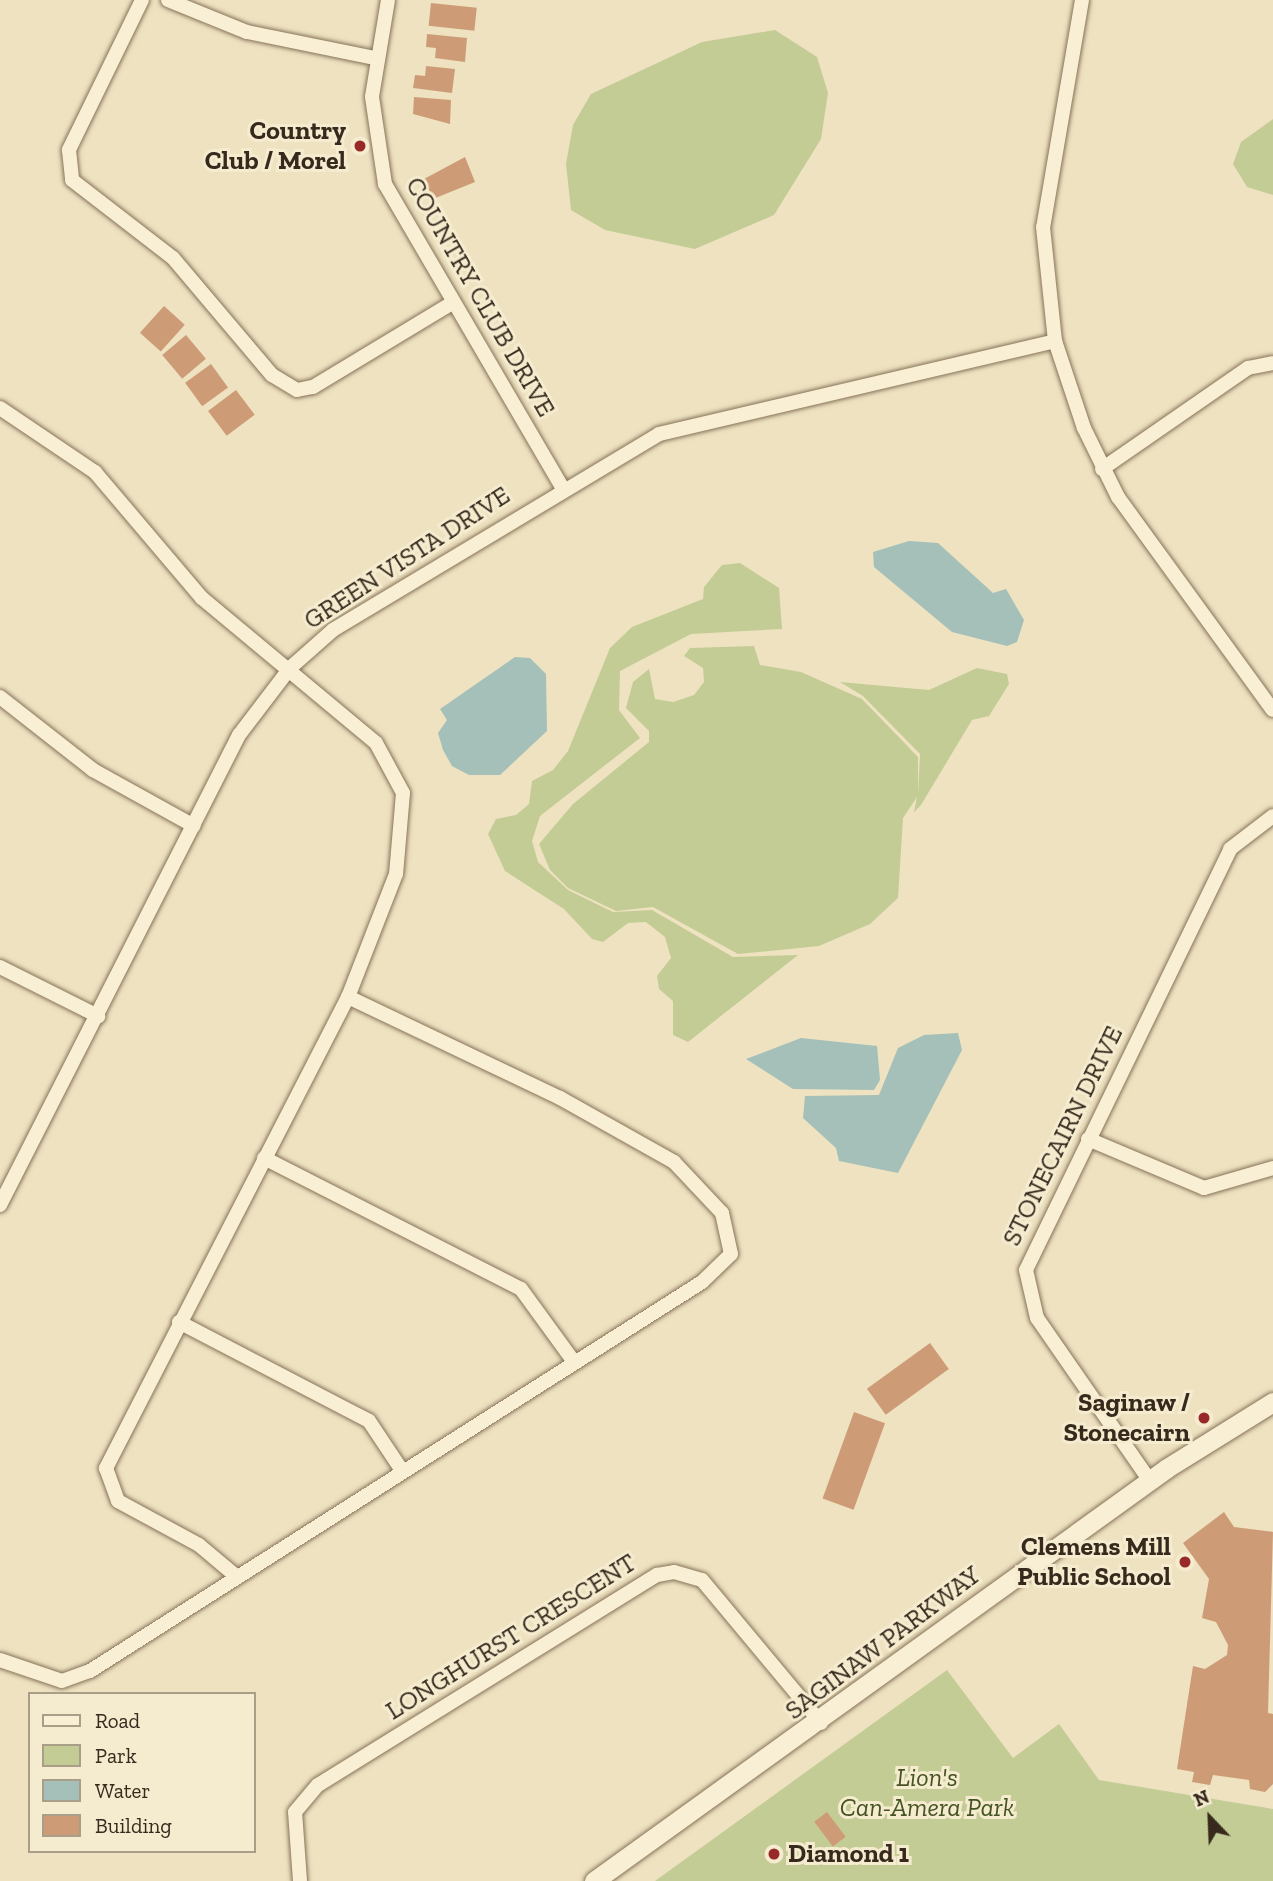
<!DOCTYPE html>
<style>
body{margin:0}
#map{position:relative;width:1273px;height:1881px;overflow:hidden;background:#eee2c1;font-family:"Zilla Slab",serif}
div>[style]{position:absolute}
.green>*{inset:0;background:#c4cc95}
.water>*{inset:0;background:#a4c0b9}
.building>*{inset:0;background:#cd9c76;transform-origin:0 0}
.roads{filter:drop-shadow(0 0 2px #877358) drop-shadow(0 0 2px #877358)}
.street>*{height:14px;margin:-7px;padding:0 7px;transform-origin:7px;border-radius:7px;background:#f9efd4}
.secondary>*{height:19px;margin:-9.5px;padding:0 9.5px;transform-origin:9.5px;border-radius:9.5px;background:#f9efd4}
.dots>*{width:19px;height:19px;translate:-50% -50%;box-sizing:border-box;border:4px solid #f5ecd0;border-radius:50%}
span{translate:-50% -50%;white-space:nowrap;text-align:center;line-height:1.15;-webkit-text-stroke:6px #f5ecd0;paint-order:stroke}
.poi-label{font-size:26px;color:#372a1d;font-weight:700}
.right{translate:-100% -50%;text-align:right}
.left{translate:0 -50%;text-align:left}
.street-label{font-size:26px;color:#372a1d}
.park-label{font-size:26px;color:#465423;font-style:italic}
.legend{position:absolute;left:28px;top:1692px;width:228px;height:161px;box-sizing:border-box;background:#f5ecd0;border:2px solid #a99e88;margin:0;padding:9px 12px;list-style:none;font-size:21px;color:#372a1d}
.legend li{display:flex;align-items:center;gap:14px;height:35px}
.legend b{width:35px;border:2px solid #a99e88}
.north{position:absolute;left:1175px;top:1783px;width:70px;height:70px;-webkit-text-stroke:5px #f5ecd0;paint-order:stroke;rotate:337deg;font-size:19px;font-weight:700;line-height:28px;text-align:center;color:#372a1d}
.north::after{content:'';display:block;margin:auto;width:24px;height:32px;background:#372a1d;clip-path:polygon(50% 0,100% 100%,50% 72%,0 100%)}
</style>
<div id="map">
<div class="green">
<i style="clip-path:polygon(775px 30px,817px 57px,828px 93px,821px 139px,774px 215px,695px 249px,605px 230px,571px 210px,566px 164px,573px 125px,591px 94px,702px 42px)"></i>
<i style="clip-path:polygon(1273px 119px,1273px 195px,1247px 187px,1233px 164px,1241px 142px)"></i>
<i style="clip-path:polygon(740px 563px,779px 588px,782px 629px,691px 634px,620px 671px,619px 710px,640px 738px,540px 816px,532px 841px,538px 862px,568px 890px,613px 912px,652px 910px,733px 957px,798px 955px,688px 1042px,673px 1035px,673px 1001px,659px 989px,657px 976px,671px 958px,665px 937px,646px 922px,628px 923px,603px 942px,592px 939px,564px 909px,505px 871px,488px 834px,496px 819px,516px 815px,529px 804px,532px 781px,553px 770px,568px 751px,610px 648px,632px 627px,703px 599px,704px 587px,722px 565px)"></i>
<i style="clip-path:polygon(754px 646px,760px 665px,801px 672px,862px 699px,918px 757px,918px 795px,920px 754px,863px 696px,840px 682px,929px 690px,977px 668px,1007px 674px,1009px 684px,989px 716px,972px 720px,921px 805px,914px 812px,917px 797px,903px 818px,898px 898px,870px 924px,819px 946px,738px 954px,653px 907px,616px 911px,568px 888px,550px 870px,539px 844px,573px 804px,649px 742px,649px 731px,626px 708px,633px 682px,649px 669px,655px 699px,673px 702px,694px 695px,704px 682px,703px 668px,684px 656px,690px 648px)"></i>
<i style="clip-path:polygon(947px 1670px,1013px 1758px,1059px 1724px,1099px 1780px,1273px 1809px,1273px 1881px,655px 1881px)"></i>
</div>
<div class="water">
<i style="clip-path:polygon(909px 541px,938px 543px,993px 593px,1006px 589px,1024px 620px,1017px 642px,1007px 646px,952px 632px,874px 567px,873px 552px)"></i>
<i style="clip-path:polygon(515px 657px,530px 658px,546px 674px,547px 731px,500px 775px,469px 775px,452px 766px,443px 750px,438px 733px,447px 720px,440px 709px)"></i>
<i style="clip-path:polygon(958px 1033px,962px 1050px,898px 1173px,839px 1161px,836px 1148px,803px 1118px,805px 1096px,879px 1095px,898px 1048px,924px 1035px)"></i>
<i style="clip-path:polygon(801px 1038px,877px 1046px,880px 1080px,874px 1090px,793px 1089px,746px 1059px)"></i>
</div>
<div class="building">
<i style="left:431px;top:3px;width:46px;height:23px;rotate:6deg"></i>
<i style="clip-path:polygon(427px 34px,467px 38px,465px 62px,435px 58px,436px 48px,426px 47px)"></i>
<i style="clip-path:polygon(426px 66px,455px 69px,452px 93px,413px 88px,415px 75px,425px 76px)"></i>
<i style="clip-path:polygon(414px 97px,451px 100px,450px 124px,413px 114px)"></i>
<i style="clip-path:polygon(465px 157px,475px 182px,433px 199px,424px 179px)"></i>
<i style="left:164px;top:306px;width:28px;height:36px;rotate:42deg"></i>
<i style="left:186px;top:335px;width:31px;height:31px;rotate:50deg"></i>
<i style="left:211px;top:364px;width:29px;height:32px;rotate:54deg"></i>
<i style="left:236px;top:390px;width:31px;height:35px;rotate:53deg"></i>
<i style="left:930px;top:1343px;width:32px;height:78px;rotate:54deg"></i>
<i style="left:854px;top:1412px;width:33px;height:92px;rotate:20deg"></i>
<i style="clip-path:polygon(1224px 1512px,1234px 1527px,1273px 1532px,1268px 1713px,1273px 1714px,1273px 1784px,1265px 1792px,1250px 1789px,1249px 1780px,1213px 1775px,1210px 1785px,1192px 1782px,1194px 1772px,1177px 1769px,1193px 1666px,1205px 1669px,1227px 1655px,1228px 1645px,1216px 1622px,1202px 1618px,1209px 1579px,1183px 1543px)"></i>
<i style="left:827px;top:1812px;width:31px;height:16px;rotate:53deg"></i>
</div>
<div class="roads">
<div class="street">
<i style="left:142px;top:0;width:167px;rotate:116deg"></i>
<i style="left:69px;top:150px;width:30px;rotate:84deg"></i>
<i style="left:72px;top:180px;width:128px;rotate:37.7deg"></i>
<i style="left:173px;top:258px;width:153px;rotate:49.8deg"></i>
<i style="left:272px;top:375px;width:29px;rotate:31deg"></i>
<i style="left:297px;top:390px;width:16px;rotate:-11deg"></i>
<i style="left:313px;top:387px;width:162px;rotate:-31.1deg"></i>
<i style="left:168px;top:0;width:85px;rotate:22.1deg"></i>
<i style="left:247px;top:32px;width:131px;rotate:11.5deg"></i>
<i style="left:388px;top:0;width:98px;rotate:99.4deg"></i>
<i style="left:372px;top:97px;width:88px;rotate:81.5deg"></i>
<i style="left:385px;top:184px;width:351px;rotate:59.7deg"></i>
<i style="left:1082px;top:0;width:230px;rotate:99.7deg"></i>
<i style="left:1043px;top:227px;width:115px;rotate:84deg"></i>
<i style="left:1055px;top:341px;width:92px;rotate:71.6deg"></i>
<i style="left:1084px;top:428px;width:77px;rotate:63.8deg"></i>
<i style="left:1118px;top:497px;width:263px;rotate:54deg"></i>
<i style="left:0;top:408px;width:115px;rotate:34deg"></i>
<i style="left:95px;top:472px;width:165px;rotate:49.7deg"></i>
<i style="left:202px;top:598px;width:226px;rotate:39.8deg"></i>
<i style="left:376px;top:743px;width:57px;rotate:61.6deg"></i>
<i style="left:403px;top:793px;width:81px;rotate:94.9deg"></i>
<i style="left:396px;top:874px;width:132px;rotate:111.3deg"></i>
<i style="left:348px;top:997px;width:530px;rotate:117.19deg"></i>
<i style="left:106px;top:1468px;width:35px;rotate:70deg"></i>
<i style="left:118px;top:1501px;width:92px;rotate:28.5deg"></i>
<i style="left:199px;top:1545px;width:50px;rotate:40.1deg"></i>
<i style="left:1102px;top:469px;width:178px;rotate:-34.7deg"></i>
<i style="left:1248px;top:368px;width:25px;rotate:-11deg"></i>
<i style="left:0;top:697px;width:118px;rotate:38.1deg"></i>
<i style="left:93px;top:770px;width:115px;rotate:29deg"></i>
<i style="left:0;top:967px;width:110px;rotate:26.6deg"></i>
<i style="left:1088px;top:1139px;width:126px;rotate:22.9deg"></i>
<i style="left:1204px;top:1188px;width:72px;rotate:-16.2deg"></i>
<i style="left:264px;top:1158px;width:288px;rotate:27deg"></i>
<i style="left:521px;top:1289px;width:90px;rotate:54deg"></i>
<i style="left:0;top:1205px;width:527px;rotate:-63.05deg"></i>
<i style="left:239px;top:735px;width:84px;rotate:-52.7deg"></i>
<i style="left:290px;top:668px;width:57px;rotate:-41.5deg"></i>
<i style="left:333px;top:630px;width:380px;rotate:-31deg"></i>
<i style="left:659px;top:434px;width:407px;rotate:-13.2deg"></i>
<i style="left:179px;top:1322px;width:214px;rotate:27.5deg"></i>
<i style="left:369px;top:1421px;width:58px;rotate:56.3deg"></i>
<i style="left:1150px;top:1481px;width:198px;rotate:-124.7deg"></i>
<i style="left:1037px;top:1318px;width:49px;rotate:-102.9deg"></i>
<i style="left:1026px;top:1270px;width:468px;rotate:-64.1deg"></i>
<i style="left:1230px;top:849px;width:54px;rotate:-37.5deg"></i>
<i style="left:0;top:1660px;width:65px;rotate:18.7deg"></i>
<i style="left:62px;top:1681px;width:30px;rotate:-20deg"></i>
<i style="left:90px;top:1671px;width:725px;rotate:-32.44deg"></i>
<i style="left:702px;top:1282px;width:40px;rotate:-44deg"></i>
<i style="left:731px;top:1254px;width:42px;rotate:-102.4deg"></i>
<i style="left:722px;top:1213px;width:70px;rotate:-133.3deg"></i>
<i style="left:674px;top:1162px;width:131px;rotate:-150.7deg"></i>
<i style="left:560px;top:1098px;width:235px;rotate:-154.5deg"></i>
<i style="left:300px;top:1881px;width:69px;rotate:-94.1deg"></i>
<i style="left:295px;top:1812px;width:35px;rotate:-50deg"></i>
<i style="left:318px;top:1785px;width:399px;rotate:-31.8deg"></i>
<i style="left:657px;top:1575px;width:17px;rotate:-10deg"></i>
<i style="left:674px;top:1572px;width:29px;rotate:16deg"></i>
<i style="left:702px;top:1580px;width:186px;rotate:50.2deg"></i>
</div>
<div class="secondary">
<i style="left:594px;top:1881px;width:706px;rotate:-35.78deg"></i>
<i style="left:1167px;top:1468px;width:125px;rotate:-31.9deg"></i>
</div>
</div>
<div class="dots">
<i style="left:360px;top:146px;background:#972a28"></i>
<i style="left:1204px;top:1418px;background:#972a28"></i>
<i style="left:1185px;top:1562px;background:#972a28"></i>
<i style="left:774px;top:1854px;background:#972a28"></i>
</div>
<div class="poi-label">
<span class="right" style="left:346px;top:146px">Country<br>Club / Morel</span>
<span class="right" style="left:1190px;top:1418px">Saginaw /<br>Stonecairn</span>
<span class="right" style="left:1171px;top:1562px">Clemens Mill<br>Public School</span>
<span class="left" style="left:788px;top:1854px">Diamond 1</span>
</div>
<div class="street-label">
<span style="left:480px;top:297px;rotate:60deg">COUNTRY CLUB DRIVE</span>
<span style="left:407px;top:558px;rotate:-33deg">GREEN VISTA DRIVE</span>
<span style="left:1063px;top:1136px;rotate:-64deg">STONECAIRN DRIVE</span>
<span style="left:511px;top:1637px;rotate:-32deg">LONGHURST CRESCENT</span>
<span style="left:883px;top:1643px;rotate:-37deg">SAGINAW PARKWAY</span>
</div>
<div class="park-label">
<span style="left:927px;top:1793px">Lion's<br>Can-Amera Park</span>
</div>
<ul class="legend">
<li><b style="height:9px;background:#f9efd4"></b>Road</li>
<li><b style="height:19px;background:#c4cc95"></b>Park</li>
<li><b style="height:19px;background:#a4c0b9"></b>Water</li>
<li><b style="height:19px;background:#cd9c76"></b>Building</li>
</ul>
<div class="north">N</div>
</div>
